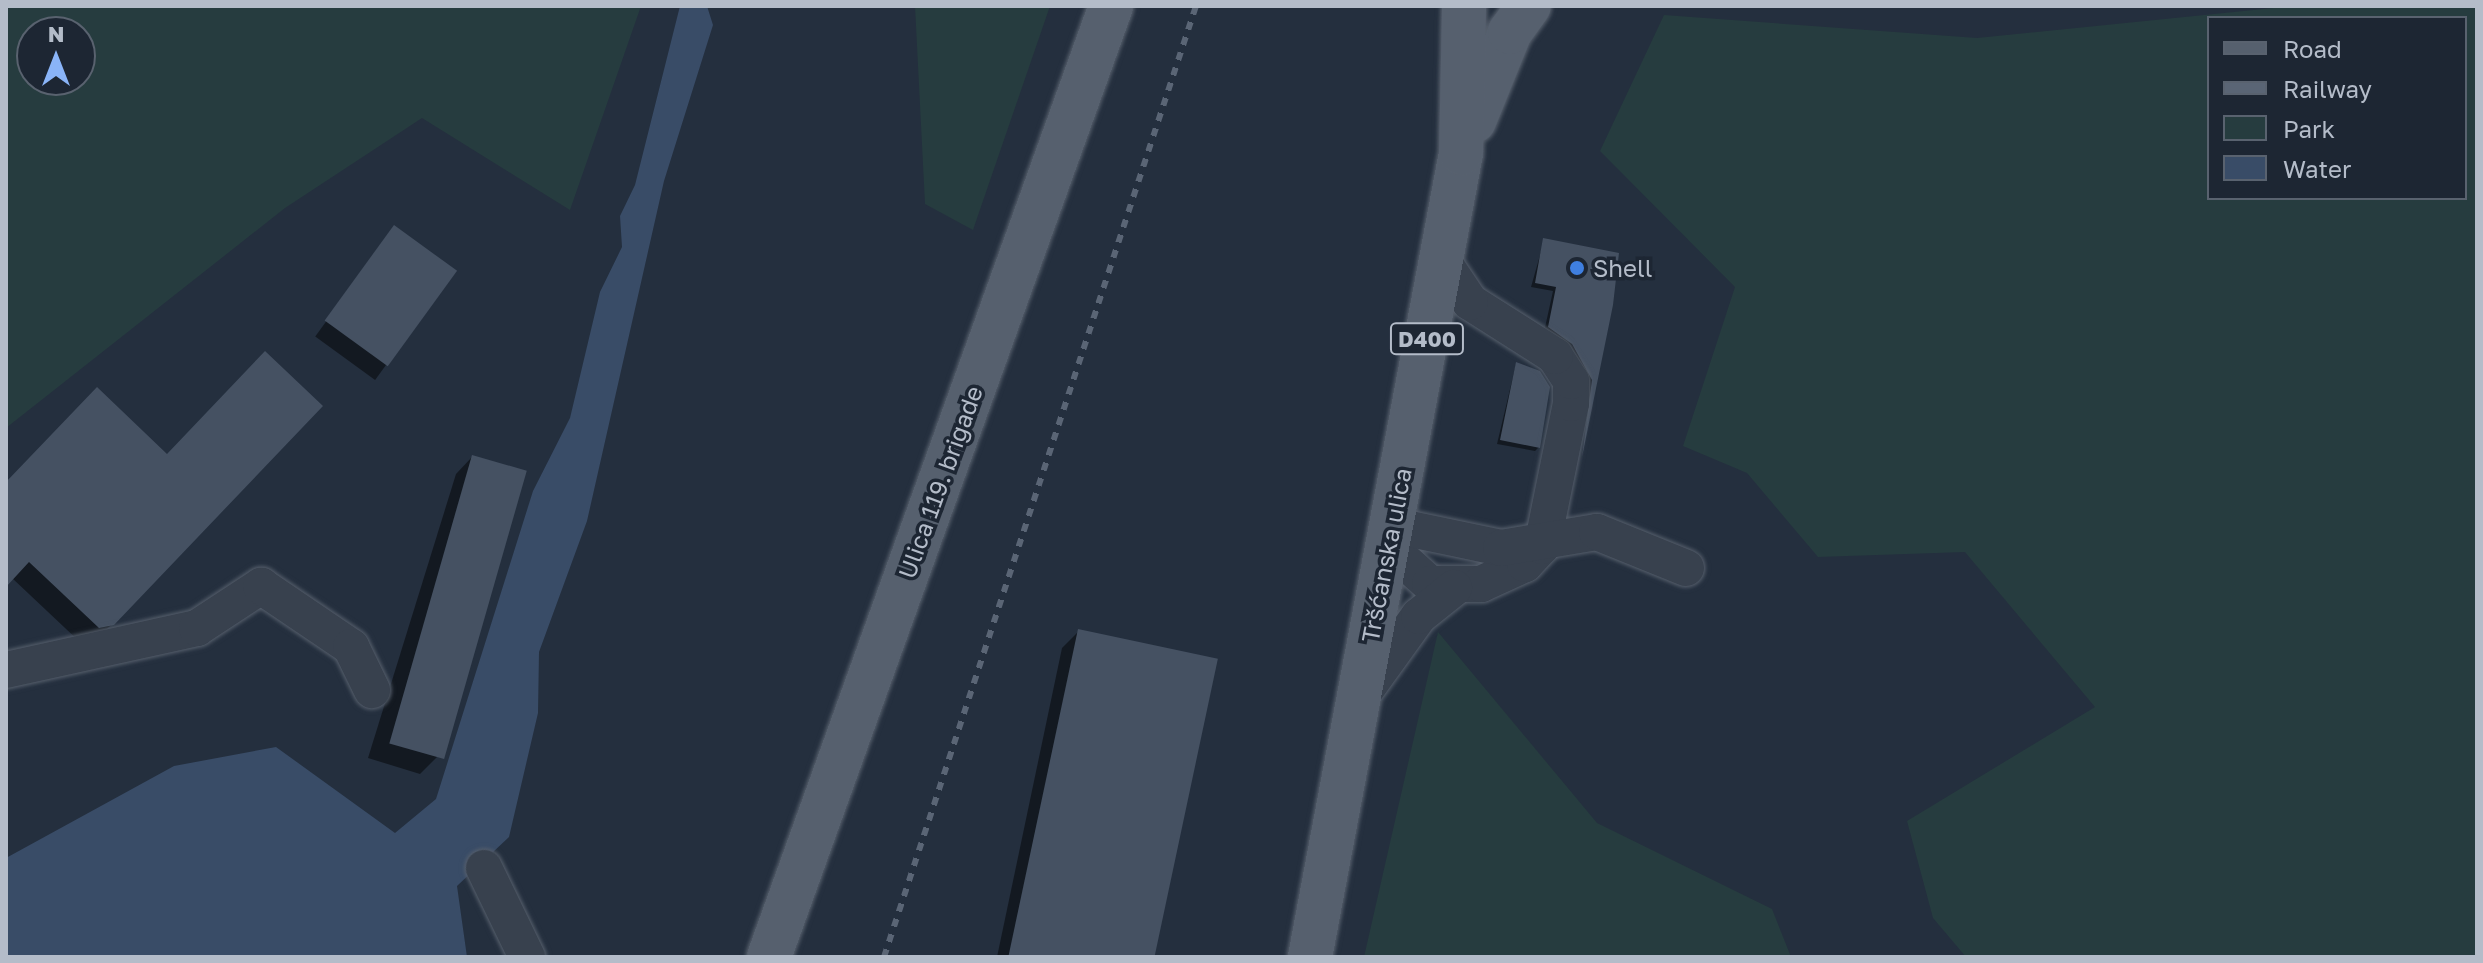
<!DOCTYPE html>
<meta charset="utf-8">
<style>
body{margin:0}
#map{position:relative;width:2483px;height:963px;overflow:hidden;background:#242f3e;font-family:"Golos Text",sans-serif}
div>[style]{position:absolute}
.green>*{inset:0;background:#263c3f}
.water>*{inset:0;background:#394c67}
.shadow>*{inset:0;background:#0007;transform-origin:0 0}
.building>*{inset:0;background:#455162;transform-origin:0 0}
.roads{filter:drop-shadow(0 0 2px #565f6c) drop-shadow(0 0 2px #565f6c)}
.minor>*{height:36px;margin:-18px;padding:0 18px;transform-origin:18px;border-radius:18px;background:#38414e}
.major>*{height:44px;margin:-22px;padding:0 22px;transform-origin:22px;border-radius:22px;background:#56606e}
.rail>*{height:6px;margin-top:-3px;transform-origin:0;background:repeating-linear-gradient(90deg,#5a6575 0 8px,transparent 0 16px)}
.dots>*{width:22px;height:22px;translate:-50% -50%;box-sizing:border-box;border:4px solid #1d2633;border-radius:50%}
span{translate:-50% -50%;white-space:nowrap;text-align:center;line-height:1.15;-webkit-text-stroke:7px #1d2633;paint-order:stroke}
.shield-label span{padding:2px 6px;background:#1d2633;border:2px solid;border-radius:6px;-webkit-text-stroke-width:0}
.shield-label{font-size:22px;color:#b4bcc9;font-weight:700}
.poi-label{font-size:24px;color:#b4bcc9}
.left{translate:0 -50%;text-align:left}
.street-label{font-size:24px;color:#b4bcc9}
.frame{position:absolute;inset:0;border:8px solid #b4bcc9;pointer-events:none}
.legend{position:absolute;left:2207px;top:16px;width:260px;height:184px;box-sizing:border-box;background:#1d2633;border:2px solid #59626f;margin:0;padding:10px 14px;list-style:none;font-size:24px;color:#b4bcc9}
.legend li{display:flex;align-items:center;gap:16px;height:40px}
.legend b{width:40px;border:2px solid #59626f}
.north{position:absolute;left:16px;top:16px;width:80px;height:80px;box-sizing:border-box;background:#1d2633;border:2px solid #59626f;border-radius:50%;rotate:0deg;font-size:22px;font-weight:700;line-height:32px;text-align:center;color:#b4bcc9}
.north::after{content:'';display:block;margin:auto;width:28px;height:36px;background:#8ab4f8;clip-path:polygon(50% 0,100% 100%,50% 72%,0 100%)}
</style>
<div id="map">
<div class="green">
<i style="clip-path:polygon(evenodd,6px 6px,641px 6px,570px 210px,422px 118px,285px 208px,6px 428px,6px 6px,32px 32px,80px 32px,80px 80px,32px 80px,32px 32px)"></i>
<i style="clip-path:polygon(915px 6px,1050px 6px,973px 230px,925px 204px)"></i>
<i style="clip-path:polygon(evenodd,2292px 6px,2477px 6px,2477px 957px,1966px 957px,1933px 918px,1907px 821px,2095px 707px,1965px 552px,1818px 557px,1747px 473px,1683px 446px,1735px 287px,1600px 151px,1664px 15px,1977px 38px,2292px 6px,2209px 18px,2465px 18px,2465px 198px,2209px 198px,2209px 18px)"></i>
<i style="clip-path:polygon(1438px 632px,1597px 823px,1772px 909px,1791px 957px,1364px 957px)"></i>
</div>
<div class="water">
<i style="clip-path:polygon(680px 6px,707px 6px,713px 25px,664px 181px,587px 521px,539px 652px,538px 713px,509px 837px,457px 886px,467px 957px,6px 957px,6px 858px,174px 766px,276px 747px,395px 833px,436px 799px,533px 491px,570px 418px,600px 292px,622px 247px,620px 216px,635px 185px)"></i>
</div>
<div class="shadow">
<i style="left:394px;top:228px;width:74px;height:134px;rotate:36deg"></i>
<i style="clip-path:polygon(1544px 241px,1617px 254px,1578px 457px,1588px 386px,1544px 332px,1553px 291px,1531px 287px)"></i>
<i style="clip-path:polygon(1516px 364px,1539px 447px,1535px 451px,1497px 444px)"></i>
<i style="clip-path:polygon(472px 457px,437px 757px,420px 774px,368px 758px,456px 474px)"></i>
<i style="clip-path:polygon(6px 484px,113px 623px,95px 641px,82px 644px,12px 578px,6px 584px)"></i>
<i style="clip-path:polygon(1079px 631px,1153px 957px,997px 957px,1062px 648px)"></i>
</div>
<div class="building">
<i style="left:394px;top:225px;width:78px;height:118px;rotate:36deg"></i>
<i style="clip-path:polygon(1543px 238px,1619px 253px,1613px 305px,1582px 457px,1592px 380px,1572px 344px,1548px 327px,1556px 287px,1535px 283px)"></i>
<i style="clip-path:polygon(265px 351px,323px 406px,114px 625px,99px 628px,29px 562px,6px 587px,6px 482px,97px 387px,167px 454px)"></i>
<i style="clip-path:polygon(1516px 362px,1540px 371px,1550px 387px,1540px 448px,1500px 440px)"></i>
<i style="left:472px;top:455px;width:57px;height:300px;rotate:16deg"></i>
<i style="left:1078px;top:629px;width:143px;height:335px;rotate:12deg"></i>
</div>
<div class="roads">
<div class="minor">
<i style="left:1391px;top:525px;width:34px;rotate:73deg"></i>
<i style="left:1401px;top:558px;width:39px;rotate:42deg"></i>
<i style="left:1430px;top:584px;width:51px"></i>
<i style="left:1481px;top:584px;width:48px;rotate:-24.4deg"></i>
<i style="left:1525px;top:564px;width:25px;rotate:-47deg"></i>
<i style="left:1542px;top:546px;width:146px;rotate:-78.5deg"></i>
<i style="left:1571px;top:403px;width:22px;rotate:-90deg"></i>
<i style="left:1571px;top:381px;width:30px;rotate:-123deg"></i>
<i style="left:1555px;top:356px;width:101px;rotate:-147.6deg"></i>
<i style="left:1470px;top:302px;width:50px;rotate:-123.7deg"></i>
<i style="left:1391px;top:525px;width:112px;rotate:11.8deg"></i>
<i style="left:1501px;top:548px;width:97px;rotate:-9.5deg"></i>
<i style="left:1597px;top:532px;width:96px;rotate:22deg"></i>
<i style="left:6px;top:670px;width:196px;rotate:-12.4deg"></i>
<i style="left:197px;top:628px;width:77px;rotate:-33.3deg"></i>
<i style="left:261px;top:586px;width:109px;rotate:34.1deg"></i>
<i style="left:351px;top:647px;width:48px;rotate:64deg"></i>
<i style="left:1362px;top:695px;width:97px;rotate:-54.2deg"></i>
<i style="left:1419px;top:616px;width:45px;rotate:-38.7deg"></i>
<i style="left:484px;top:868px;width:99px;rotate:64.2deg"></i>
</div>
<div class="major">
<i style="left:1474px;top:121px;width:96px;rotate:-68deg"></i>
<i style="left:1510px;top:32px;width:32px;rotate:-54deg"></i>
<i style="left:769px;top:957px;width:1011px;rotate:-70.22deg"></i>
<i style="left:1310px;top:957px;width:818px;rotate:-79.36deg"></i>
<i style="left:1461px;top:153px;width:147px;rotate:-88.8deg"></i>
</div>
</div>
<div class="rail">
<i style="left:884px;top:957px;width:1001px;rotate:-71.84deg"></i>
</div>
<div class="dots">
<i style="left:1577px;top:268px;background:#3f7fe0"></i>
</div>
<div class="shield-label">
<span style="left:1427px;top:339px">D400</span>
</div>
<div class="poi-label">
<span class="left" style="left:1593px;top:268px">Shell</span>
</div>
<div class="street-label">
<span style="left:940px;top:482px;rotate:-70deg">Ulica 119. brigade</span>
<span style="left:1386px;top:555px;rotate:-79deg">Tršćanska ulica</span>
</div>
<div class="frame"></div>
<ul class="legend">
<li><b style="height:10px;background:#56606e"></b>Road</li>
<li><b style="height:10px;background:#5a6575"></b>Railway</li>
<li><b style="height:22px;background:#263c3f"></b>Park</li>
<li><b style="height:22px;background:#394c67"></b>Water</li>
</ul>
<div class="north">N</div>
</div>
